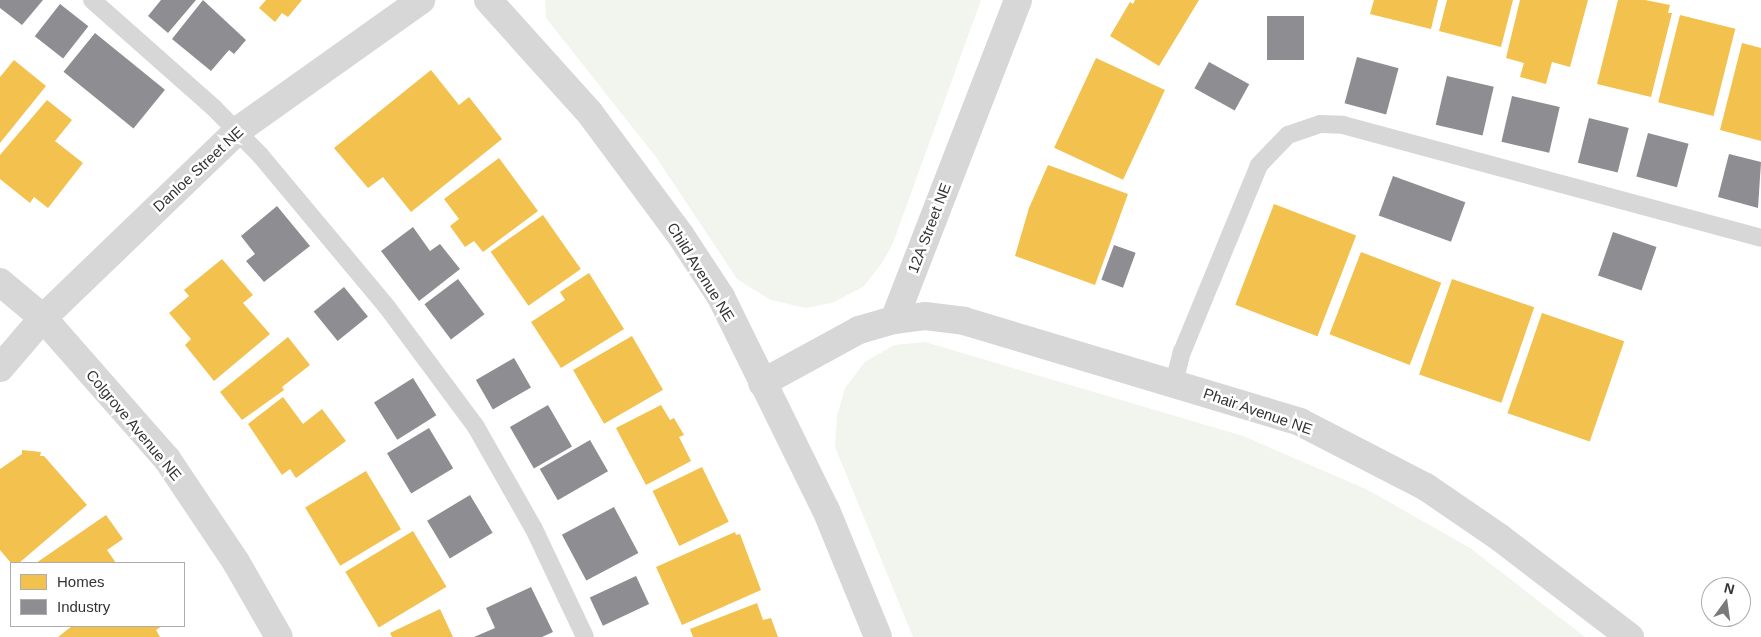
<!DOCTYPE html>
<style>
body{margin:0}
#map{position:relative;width:1761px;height:637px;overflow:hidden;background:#fff;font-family:Helvetica,sans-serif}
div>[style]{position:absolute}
.green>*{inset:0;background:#f1f5ed}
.homes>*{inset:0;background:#f2c14e;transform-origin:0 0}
.industry>*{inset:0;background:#8d8d92;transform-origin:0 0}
.service>*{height:18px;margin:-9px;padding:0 9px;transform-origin:9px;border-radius:9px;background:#d7d7d7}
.minor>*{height:28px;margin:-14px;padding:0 14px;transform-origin:14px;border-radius:14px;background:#d7d7d7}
span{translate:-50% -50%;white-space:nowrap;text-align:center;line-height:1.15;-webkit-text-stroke:5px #fff;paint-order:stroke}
.street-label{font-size:15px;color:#333}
.legend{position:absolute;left:10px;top:562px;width:175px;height:65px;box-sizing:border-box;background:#fff;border:1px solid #adadad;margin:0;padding:6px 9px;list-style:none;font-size:15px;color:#333}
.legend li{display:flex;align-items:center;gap:10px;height:25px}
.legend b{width:25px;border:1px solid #adadad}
.north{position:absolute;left:1701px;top:577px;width:50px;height:50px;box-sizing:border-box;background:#fff;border:1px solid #adadad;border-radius:50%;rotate:14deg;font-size:14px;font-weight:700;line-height:20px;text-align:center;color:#333}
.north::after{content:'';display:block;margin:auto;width:18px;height:22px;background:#7a7a7a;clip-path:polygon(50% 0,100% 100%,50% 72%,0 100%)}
</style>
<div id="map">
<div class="green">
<i style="clip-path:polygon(545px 0,981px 0,893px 243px,882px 263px,863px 287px,832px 303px,806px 308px,771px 300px,737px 279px,656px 157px,546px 18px)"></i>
<i style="clip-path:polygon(925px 342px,1243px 436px,1366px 489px,1470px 548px,1585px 637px,913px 637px,835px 447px,837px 416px,845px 388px,865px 362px,894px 345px)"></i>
</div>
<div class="homes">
<i style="clip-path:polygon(266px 0,302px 0,288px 17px,282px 13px,275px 22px,259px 8px)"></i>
<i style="clip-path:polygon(1135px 0,1199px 0,1159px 66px,1110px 36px,1130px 2px,1133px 4px)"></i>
<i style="clip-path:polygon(1374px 0,1438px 0,1431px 29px,1370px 14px)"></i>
<i style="clip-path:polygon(1447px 0,1513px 0,1501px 47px,1439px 31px)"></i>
<i style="clip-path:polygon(1520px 0,1588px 0,1570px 67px,1552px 62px,1546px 84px,1520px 77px,1524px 63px,1506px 58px)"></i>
<i style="clip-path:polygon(1618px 0,1645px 0,1670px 5px,1668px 13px,1672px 13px,1651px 97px,1597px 84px)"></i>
<i style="left:1680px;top:15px;width:57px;height:90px;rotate:14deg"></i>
<i style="clip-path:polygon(1742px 43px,1761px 48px,1761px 141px,1720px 130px)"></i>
<i style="left:1096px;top:58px;width:76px;height:99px;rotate:25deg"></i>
<i style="clip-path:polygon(14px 60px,46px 86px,0 143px,0 77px)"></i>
<i style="clip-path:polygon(431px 70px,459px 105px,469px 97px,502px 139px,411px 212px,383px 177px,368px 188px,334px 148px)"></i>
<i style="clip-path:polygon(47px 100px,72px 120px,55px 141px,83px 163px,48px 208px,34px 197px,30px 203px,0 179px,0 155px)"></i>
<i style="clip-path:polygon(499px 158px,538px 211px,483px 252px,474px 241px,465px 247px,450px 226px,459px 219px,444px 199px)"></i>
<i style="clip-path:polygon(1048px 165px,1128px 194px,1095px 285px,1015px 256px,1029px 208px)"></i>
<i style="left:1274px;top:204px;width:88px;height:108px;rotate:21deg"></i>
<i style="left:543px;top:215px;width:66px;height:64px;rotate:55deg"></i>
<i style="left:1361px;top:252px;width:86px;height:88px;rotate:21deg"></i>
<i style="clip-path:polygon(222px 259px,253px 295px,243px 303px,270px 334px,214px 381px,185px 345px,191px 339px,169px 313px,189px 296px,184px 290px)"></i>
<i style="clip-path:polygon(589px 273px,624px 329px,561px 368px,531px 322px,565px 300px,560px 292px)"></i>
<i style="left:1452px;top:279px;width:87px;height:101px;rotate:19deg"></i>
<i style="left:1542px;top:313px;width:87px;height:106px;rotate:19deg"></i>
<i style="left:632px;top:336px;width:62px;height:68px;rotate:60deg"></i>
<i style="clip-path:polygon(288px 337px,310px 365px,282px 387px,284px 390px,242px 420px,220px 392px)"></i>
<i style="clip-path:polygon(283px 397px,303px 424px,322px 409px,346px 441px,296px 478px,290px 469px,282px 475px,248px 424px)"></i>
<i style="clip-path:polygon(661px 405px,670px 420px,674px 418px,684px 435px,679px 437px,691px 461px,646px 485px,616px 428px)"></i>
<i style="clip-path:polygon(22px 450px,41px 452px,40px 456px,44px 456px,87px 505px,19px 563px,11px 563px,0 550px,0 469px,22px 454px)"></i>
<i style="left:702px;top:467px;width:61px;height:55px;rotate:64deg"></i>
<i style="left:366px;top:471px;width:68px;height:71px;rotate:59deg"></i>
<i style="clip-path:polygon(106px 515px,123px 539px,107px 550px,116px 563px,36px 563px)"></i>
<i style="left:413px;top:531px;width:65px;height:79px;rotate:59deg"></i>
<i style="clip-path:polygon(735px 532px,736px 535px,740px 534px,761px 590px,682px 625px,656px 567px)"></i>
<i style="clip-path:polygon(757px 603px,763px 620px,771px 618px,778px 637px,693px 637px,690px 629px)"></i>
<i style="clip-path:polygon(440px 609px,453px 637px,392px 637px,390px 633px)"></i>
<i style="clip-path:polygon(72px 626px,162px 626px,156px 630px,160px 637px,58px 637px)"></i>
</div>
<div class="industry">
<i style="clip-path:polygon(0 0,43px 0,22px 25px,0 8px)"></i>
<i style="clip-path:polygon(161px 0,196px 0,168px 33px,148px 16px)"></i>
<i style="clip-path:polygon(203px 0,246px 40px,234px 54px,229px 50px,211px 71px,172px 39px)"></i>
<i style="left:60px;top:4px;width:36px;height:41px;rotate:38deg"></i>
<i style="left:1267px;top:16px;width:37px;height:44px"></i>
<i style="left:95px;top:33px;width:90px;height:50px;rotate:39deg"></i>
<i style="left:1357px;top:57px;width:43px;height:48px;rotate:15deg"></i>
<i style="left:1209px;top:62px;width:46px;height:30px;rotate:29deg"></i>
<i style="left:1447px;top:76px;width:48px;height:50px;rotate:13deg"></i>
<i style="left:1512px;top:96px;width:49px;height:47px;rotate:13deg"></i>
<i style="left:1589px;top:118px;width:41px;height:46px;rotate:14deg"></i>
<i style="left:1648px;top:133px;width:42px;height:45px;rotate:15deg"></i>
<i style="clip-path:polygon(1729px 154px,1761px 162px,1758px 208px,1718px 197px)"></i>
<i style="left:1393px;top:176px;width:77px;height:42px;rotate:20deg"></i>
<i style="clip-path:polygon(277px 206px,310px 246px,264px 282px,246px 261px,255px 254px,241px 236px)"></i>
<i style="clip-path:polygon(413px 227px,430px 251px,440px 244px,460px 269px,419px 301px,381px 251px)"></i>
<i style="left:1613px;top:232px;width:46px;height:46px;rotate:19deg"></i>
<i style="left:1114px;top:245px;width:23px;height:37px;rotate:20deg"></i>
<i style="left:458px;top:279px;width:44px;height:42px;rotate:53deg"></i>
<i style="left:344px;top:287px;width:38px;height:39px;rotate:51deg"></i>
<i style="left:514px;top:358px;width:34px;height:44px;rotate:60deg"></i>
<i style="left:413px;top:378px;width:44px;height:46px;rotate:58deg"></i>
<i style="left:548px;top:405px;width:48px;height:44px;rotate:60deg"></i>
<i style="left:429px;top:428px;width:47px;height:49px;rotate:59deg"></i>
<i style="left:590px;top:440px;width:36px;height:58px;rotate:60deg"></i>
<i style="left:470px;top:495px;width:44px;height:50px;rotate:59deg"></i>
<i style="left:614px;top:507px;width:52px;height:59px;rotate:62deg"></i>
<i style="left:636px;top:576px;width:31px;height:51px;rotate:65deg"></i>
<i style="clip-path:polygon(531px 587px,553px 632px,542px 637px,474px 637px,495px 628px,486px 608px)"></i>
</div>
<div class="service">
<i style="left:92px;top:0;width:163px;rotate:41.5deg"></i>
<i style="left:214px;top:108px;width:66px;rotate:45.6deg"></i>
<i style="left:260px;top:155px;width:198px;rotate:50.1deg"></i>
<i style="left:387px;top:307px;width:149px;rotate:53.4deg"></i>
<i style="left:476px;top:427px;width:117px;rotate:60.4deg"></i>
<i style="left:534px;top:529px;width:119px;rotate:64.7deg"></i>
<i style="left:1174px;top:383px;width:32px;rotate:-76deg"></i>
<i style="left:1182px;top:352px;width:202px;rotate:-67.6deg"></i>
<i style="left:1259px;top:165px;width:42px;rotate:-46deg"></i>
<i style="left:1288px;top:135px;width:34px;rotate:-19deg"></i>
<i style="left:1320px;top:124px;width:23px;rotate:2deg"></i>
<i style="left:1343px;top:125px;width:433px;rotate:15.1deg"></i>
</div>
<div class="minor">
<i style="left:488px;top:0;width:151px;rotate:48deg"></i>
<i style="left:589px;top:112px;width:154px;rotate:53.4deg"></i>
<i style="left:681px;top:236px;width:73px;rotate:56.7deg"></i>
<i style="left:721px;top:297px;width:237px;rotate:63.8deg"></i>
<i style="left:826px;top:510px;width:137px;rotate:67.7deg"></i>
<i style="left:0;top:282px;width:56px;rotate:39.9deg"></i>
<i style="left:43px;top:318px;width:188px;rotate:48.7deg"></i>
<i style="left:167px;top:459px;width:124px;rotate:56.2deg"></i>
<i style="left:236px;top:562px;width:86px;rotate:60.2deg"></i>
<i style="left:894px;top:320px;width:31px;rotate:-7deg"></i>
<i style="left:925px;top:316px;width:39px;rotate:7deg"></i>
<i style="left:964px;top:321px;width:351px;rotate:16.7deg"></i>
<i style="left:1300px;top:422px;width:142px;rotate:27.3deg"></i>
<i style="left:1426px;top:487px;width:88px;rotate:34.4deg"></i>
<i style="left:1499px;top:537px;width:165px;rotate:37.4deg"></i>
<i style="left:0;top:368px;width:66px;rotate:-49.3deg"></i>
<i style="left:43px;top:318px;width:269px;rotate:-43.9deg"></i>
<i style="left:237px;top:131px;width:226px;rotate:-35.4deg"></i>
<i style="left:762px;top:383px;width:111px;rotate:-28.7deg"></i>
<i style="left:859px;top:330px;width:36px;rotate:-16deg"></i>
<i style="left:894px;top:320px;width:343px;rotate:-68.8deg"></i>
</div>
<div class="street-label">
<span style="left:198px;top:169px;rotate:-43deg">Danloe Street NE</span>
<span style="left:929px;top:228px;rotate:-69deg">12A Street NE</span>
<span style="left:701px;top:272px;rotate:58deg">Child Avenue NE</span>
<span style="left:1258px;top:411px;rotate:19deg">Phair Avenue NE</span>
<span style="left:134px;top:425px;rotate:50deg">Colgrove Avenue NE</span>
</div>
<ul class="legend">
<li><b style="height:14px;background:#f2c14e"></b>Homes</li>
<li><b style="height:14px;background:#8d8d92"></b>Industry</li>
</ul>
<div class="north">N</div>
</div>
